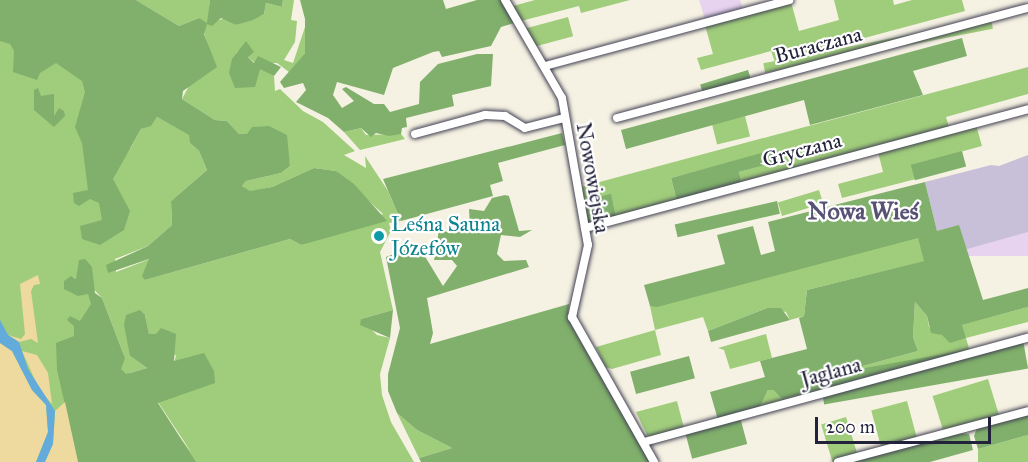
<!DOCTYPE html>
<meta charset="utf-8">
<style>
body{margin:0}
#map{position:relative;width:1028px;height:462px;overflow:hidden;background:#f6f2e3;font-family:"IM FELL Great Primer",serif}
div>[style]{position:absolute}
.built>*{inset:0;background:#e7d2ef;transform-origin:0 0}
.industrial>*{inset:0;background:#c8bfd8}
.green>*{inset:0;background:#a0cd7b;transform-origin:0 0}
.forest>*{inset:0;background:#80b06b;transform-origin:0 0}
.sand>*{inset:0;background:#eeda9e}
.water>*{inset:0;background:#63abda}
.roads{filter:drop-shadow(0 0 2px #424154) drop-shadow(0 0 2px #424154)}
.minor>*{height:8px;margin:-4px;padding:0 4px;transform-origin:4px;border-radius:4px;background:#fff}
.dots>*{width:16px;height:16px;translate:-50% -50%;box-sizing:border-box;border:3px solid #fff;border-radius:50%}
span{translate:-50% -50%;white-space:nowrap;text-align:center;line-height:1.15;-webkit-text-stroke:4.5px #fff;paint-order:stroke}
.street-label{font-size:21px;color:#22223b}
.culture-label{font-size:21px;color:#0d838f}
.left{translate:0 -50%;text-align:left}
.quarter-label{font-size:24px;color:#575273;font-weight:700}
.scale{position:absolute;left:815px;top:417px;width:176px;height:27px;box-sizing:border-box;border:3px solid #22223b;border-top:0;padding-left:8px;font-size:18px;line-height:21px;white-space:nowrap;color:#22223b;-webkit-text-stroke:4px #fff;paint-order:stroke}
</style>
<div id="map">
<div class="built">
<i style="clip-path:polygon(699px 0,740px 0,743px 9px,705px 19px)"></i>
<i style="left:1028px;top:232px;width:24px;height:62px;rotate:90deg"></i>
</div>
<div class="industrial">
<i style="clip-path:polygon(1028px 155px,1028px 232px,967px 249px,937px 231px,925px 182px,991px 165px,999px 166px)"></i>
</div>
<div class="green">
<i style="clip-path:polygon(evenodd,0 0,107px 0,130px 149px,141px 129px,151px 125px,157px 117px,190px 135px,190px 143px,199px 151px,207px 170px,171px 201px,172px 225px,148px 246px,115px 259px,116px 272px,150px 259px,145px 280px,290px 239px,301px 245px,383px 214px,336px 171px,314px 168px,272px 187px,250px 192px,242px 186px,246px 181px,281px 173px,290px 166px,288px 154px,239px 134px,227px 121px,215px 120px,182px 99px,209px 48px,199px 18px,179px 26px,136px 0,210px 0,208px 23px,226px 18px,236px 25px,264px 14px,266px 3px,282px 7px,283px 0,294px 0,291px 20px,297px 21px,295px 42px,284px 60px,293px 63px,305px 27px,305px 53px,289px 72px,277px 63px,255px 63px,240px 50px,236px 53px,274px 76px,275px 91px,280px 89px,303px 111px,323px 122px,355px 151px,344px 155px,366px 168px,365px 156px,388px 191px,401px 221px,389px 223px,391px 231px,380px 252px,393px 310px,361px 319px,377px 335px,390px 338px,380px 374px,382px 395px,391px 422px,414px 462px,0 462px,0 0,79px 274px,102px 298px,125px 358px,88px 294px,71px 276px,76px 279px,79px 274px,0 0,145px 315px,149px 335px,156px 334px,176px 356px,163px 399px,158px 402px,191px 452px,129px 373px,147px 368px,130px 356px,145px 315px)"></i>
<i style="clip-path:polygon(535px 0,630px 0,581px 13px,579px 6px,521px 21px,513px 6px)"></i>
<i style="clip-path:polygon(834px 0,893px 0,894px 5px,912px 0,962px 0,965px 11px,775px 62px,771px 51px,701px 70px,697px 58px,713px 54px,705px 25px,791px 2px,799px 31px,839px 20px)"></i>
<i style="left:568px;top:17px;width:20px;height:46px;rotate:75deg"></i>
<i style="left:991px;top:19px;width:10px;height:232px;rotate:79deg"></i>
<i style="clip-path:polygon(1028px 67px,1028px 94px,946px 117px,949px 127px,742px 184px,739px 172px,775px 162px,771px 151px,671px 178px,677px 201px,616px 217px,584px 201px,581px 187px)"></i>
<i style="left:745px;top:116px;width:21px;height:34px;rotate:76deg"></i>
<i style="clip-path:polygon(976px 125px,982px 146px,912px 165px,916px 179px,842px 198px,838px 184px,883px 172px,878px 152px)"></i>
<i style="clip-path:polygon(361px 128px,366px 135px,401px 134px,405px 139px,360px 150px,344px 132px)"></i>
<i style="left:819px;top:190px;width:14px;height:43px;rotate:73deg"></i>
<i style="clip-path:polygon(918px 237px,925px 261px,807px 290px,804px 316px,790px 320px,786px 312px,767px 308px,708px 331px,703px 317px,655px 330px,661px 355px,612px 369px,605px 367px,596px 347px,655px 330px,650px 306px)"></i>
<i style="clip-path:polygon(915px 302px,927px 316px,929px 327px,947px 338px,961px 325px,1028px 307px,1028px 322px,966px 338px,970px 352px,759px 409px,768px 390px,773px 390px,782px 399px,839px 384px,837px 373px,918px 351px,913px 337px)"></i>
<i style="clip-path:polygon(766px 334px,772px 358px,730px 369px,724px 350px,718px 348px)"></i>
<i style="left:988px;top:379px;width:38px;height:58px;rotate:73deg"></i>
<i style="clip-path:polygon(677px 401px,684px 428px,651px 437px,647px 435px,636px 412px)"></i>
<i style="left:907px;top:401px;width:38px;height:37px;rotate:75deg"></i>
<i style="clip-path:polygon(397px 413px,417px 430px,452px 448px,419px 458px)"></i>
<i style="left:846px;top:417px;width:39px;height:26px;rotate:73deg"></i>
<i style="clip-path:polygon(1028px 435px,1028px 462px,978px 462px,978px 449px)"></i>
</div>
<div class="forest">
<i style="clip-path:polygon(0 0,136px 0,179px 26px,199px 18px,207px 23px,210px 0,283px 0,282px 7px,266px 3px,264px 14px,253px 20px,236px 25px,221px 18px,212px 26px,207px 24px,204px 34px,217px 67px,183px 91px,182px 99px,215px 120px,227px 121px,239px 134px,247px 134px,252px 127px,269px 126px,287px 135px,290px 166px,281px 173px,246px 181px,242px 186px,250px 191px,272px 187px,314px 168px,336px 171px,354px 184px,387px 221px,301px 245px,290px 239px,145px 280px,142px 276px,149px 259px,108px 273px,106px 265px,148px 246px,172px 225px,171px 201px,207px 170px,199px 151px,190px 143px,189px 135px,157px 117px,151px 126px,141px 129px,113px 179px,130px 211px,124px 230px,100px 245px,82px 239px,80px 226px,102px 220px,99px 203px,90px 199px,79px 206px,74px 203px,73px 193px,88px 190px,82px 143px,75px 127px,85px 92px,82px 81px,56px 63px,40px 73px,37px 80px,13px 72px,14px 51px,10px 44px,0 41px)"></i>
<i style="clip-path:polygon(300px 0,443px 0,446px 9px,477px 0,501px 0,514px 23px,501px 27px,491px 46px,442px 57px,439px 51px,433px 52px,393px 68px,384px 95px,337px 82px,333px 95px,342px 108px,354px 101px,342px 89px,346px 87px,374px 104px,384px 104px,390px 112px,419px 104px,420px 82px,438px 64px,477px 54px,493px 54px,491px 86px,452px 95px,454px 106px,406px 118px,407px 127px,402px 128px,401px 134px,389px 136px,376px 133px,371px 137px,361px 128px,344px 132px,328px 118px,296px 102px,306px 90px,303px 83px,284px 88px,280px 82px,305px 53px,305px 19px)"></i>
<i style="clip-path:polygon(962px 38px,967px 56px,913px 71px,923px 95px,810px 125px,804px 100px,626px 149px,621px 130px)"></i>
<i style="clip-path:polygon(246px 41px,254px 52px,248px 57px,254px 63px,258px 56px,281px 67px,274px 76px,260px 69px,255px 87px,235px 88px,229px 73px,232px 59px)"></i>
<i style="left:748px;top:70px;width:10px;height:50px;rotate:73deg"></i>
<i style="clip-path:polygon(38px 88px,41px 96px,54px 94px,54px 116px,59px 108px,64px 111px,65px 116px,54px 127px,34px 110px,34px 90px)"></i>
<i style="clip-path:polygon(562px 133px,565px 145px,498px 163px,503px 181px,490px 185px,493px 196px,401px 221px,383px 179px)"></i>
<i style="clip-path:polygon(772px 150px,776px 162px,739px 172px,742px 184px,677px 201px,671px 178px)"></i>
<i style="left:962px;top:151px;width:16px;height:53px;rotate:75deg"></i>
<i style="clip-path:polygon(925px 182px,937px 231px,959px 225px,983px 300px,1028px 288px,1028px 307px,962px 325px,966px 338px,950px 343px,942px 335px,931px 333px,927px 316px,915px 302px,913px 337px,918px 351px,837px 373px,840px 384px,782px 399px,773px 390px,768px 390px,759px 409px,718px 420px,710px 392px,765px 377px,760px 361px,807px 349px,799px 318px,804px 316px,807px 290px,924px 261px,918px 238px,657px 307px,650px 306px,644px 285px,725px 264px,717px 235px,753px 226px,761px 255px,775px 251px,768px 222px)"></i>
<i style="left:611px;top:194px;width:24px;height:28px;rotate:78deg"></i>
<i style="clip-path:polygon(505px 195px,509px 196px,519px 231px,532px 230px,520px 237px,501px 235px,497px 254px,504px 261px,526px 260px,529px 267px,427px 298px,433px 333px,430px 344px,569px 304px,568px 319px,650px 462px,421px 462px,419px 458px,452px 448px,417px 430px,397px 413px,388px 391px,388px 374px,400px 328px,386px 257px,418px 245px,443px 286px,457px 266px,452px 260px,434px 260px,439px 230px,452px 233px,470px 227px,469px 209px,484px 211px,492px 198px)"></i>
<i style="left:777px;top:201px;width:13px;height:105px;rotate:77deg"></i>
<i style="clip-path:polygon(85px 259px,92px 267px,95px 293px,102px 298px,125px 358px,121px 369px,126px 374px,147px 368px,130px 356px,124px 325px,126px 315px,140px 310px,145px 315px,149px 334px,156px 334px,161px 328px,176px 334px,174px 361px,204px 353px,214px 371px,215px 383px,158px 403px,196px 462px,78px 462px,57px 370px,56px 343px,74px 336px,74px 326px,67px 320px,70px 316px,80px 321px,91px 304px,88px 294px,78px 296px,64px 289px,64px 281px,71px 276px,76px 279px,79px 260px)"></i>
<i style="clip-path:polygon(767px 308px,781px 308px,790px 320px,711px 342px,708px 331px)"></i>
<i style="clip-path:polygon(393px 310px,390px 338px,360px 325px,361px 319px)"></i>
<i style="left:1023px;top:340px;width:29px;height:207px;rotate:80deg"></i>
<i style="left:689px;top:356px;width:23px;height:61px;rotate:75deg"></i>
<i style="clip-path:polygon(1028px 413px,1028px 435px,978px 449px,974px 436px,977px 428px)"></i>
<i style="left:740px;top:417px;width:28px;height:57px;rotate:75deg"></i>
<i style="clip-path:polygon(957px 433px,969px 434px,973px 450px,930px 462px,848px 462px)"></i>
</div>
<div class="sand">
<i style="clip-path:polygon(38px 275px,40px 284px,34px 285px,31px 291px,38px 343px,31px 339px,19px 342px,8px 335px,21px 339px,25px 334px,20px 284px)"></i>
<i style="clip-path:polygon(0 343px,12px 351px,32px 390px,46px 405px,48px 432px,36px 462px,0 462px)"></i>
<i style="clip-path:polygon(22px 351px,37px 355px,48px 373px,52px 404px,39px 389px)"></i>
<i style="clip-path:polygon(65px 402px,78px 462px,45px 462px,53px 443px,55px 411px)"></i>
</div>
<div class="water">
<i style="clip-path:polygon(0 320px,8px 335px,19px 342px,28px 369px,55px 411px,53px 444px,45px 462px,36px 462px,48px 432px,46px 405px,32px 390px,12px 351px,0 343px)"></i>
</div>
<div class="roads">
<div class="minor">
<i style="left:505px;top:0;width:113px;rotate:59.8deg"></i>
<i style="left:562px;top:98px;width:149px;rotate:80deg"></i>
<i style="left:588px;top:245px;width:74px;rotate:102.5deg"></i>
<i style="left:572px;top:317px;width:167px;rotate:60.5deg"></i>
<i style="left:545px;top:66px;width:253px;rotate:-15.1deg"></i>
<i style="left:617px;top:118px;width:425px;rotate:-15deg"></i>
<i style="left:415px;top:134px;width:73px;rotate:-15.2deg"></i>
<i style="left:485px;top:115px;width:20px;rotate:3deg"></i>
<i style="left:505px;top:116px;width:23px;rotate:31deg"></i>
<i style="left:525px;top:128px;width:40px;rotate:-14.4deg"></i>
<i style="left:585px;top:228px;width:459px;rotate:-15deg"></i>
<i style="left:644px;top:442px;width:398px;rotate:-15.2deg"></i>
<i style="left:838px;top:462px;width:197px;rotate:-15deg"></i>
</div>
</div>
<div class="dots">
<i style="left:379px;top:236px;background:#0f9aa8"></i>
</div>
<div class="street-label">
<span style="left:818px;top:45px;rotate:-15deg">Buraczana</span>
<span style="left:802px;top:150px;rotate:-15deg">Gryczana</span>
<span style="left:593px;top:178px;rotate:80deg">Nowowiejska</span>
<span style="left:831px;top:372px;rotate:-15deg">Jaglana</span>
</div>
<div class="culture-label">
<span class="left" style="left:391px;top:236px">Leśna Sauna<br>Józefów</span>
</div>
<div class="quarter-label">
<span style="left:863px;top:212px">Nowa Wieś</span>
</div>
<div class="scale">200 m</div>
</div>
